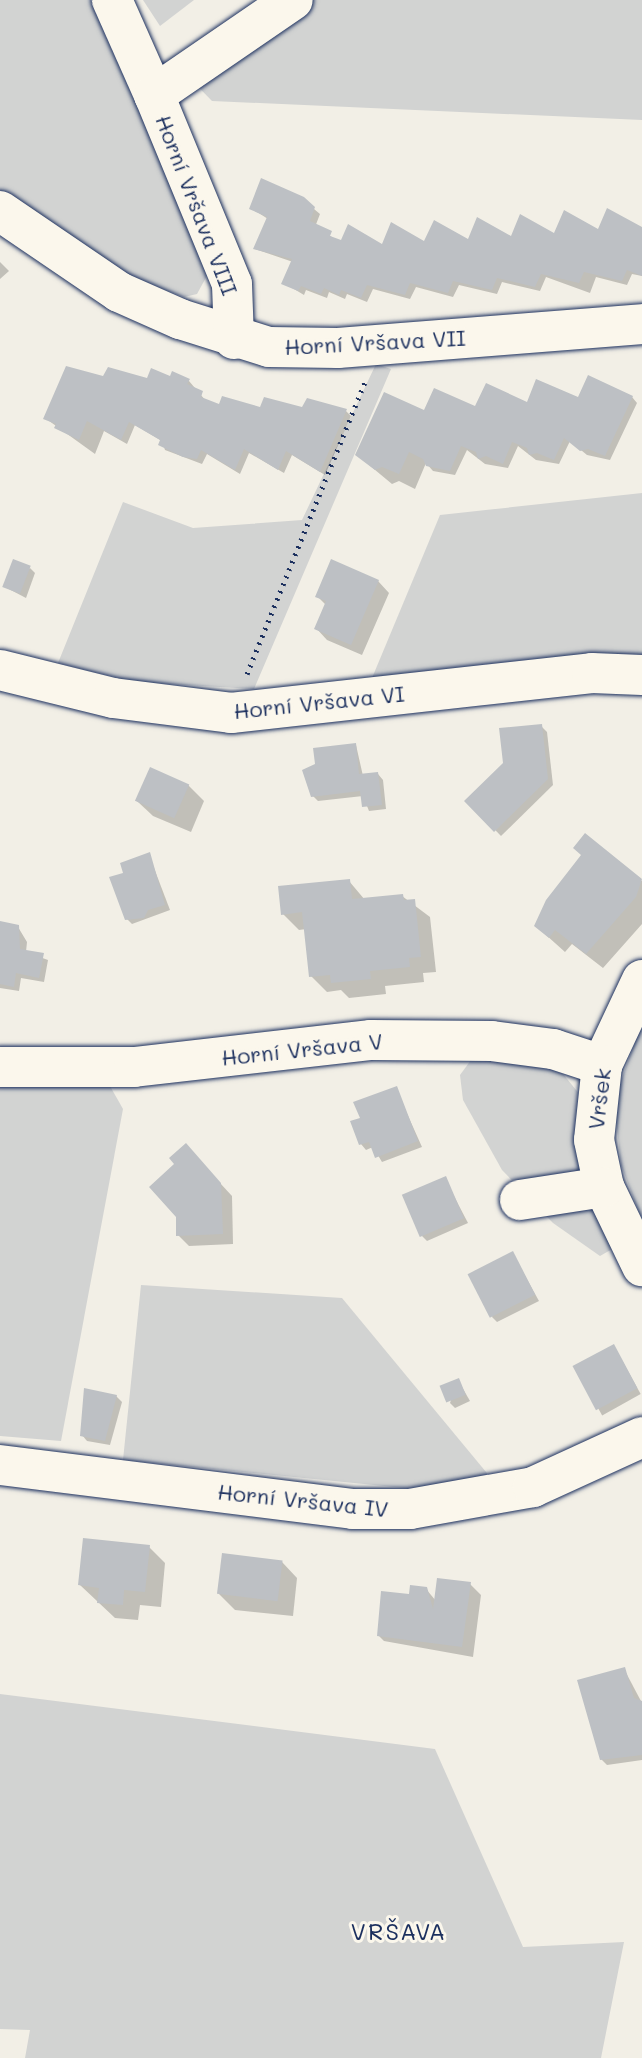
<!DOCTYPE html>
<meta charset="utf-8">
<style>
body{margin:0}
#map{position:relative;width:642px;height:2058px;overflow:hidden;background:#f2efe6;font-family:Mali,sans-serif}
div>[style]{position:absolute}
.green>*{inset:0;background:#d2d3d2}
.shadow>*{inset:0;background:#0003;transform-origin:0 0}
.building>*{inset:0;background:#bdc0c4;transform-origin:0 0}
.path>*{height:5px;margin-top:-2.5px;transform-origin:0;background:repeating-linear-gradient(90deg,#1b2f5e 0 2px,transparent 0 8px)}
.roads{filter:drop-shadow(0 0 2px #1b2f5e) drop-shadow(0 0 2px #1b2f5e)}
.minor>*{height:40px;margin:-20px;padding:0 20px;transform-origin:20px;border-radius:20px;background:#fbf7ec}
span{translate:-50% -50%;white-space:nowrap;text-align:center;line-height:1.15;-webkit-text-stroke:6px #fbf7ec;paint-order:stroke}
.street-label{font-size:22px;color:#1b2f5e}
.neighbourhood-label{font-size:24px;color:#1b2f5e;letter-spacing:2px}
</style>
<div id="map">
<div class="green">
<i style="clip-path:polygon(0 0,96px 0,209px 272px,197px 294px,184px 297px,139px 280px,77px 247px,0 190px)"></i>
<i style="clip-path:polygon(143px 0,194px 0,160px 26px)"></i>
<i style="clip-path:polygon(263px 0,642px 0,642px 120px,212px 101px,173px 61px)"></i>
<i style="clip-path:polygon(376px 364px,391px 369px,254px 689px,135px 682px,58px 663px,123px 502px,193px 528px,302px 520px)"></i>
<i style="clip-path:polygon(642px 493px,642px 662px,372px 678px,440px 515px)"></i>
<i style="clip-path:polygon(642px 1023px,642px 1220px,621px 1165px,614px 1100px)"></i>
<i style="clip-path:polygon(471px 1060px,541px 1063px,563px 1074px,581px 1096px,614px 1248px,600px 1256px,553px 1223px,502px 1170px,463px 1100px,460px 1075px)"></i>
<i style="clip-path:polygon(0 1080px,110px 1086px,123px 1109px,61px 1441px,0 1436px)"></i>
<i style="clip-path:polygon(141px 1285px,342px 1298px,491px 1478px,424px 1490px,123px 1460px)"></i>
<i style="clip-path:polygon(0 1694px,435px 1749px,523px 1947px,624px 1942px,601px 2058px,25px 2058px,30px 2030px,0 2029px)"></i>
</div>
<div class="shadow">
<i style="clip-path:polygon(251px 208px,314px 209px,320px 214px,315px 227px,342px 243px,383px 247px,425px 244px,435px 222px,469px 241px,642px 230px,642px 276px,632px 274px,627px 285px,596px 277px,590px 293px,546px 277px,540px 291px,502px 282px,497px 294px,459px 285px,453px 297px,416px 287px,410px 299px,373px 289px,367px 302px,347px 294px,345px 299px,329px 292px,327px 298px,306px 290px,304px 295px,284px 283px,293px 262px,255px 249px,268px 219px)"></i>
<i style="clip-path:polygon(0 262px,9px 271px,0 279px)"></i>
<i style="clip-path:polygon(105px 379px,189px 381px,206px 401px,220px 407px,346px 411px,351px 416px,325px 475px,292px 455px,284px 473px,249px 453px,240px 474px,207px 454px,202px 464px,165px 450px,162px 441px,135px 425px,127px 444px,104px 431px,95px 454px,45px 418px)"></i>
<i style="clip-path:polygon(632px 397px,637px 403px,610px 460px,587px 455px,570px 441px,559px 464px,536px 460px,518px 446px,508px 468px,485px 464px,467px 450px,455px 475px,433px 471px,426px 463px,415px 489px,399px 481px,392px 484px,357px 455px,426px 413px)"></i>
<i style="clip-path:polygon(30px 568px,35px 573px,26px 598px,5px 587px)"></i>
<i style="clip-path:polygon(378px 581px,389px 593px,362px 655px,327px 640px,316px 628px,326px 605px,317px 596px)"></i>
<i style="clip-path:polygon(541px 726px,547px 732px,553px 785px,501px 836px,467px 801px)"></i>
<i style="clip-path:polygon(356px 745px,363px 776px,378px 774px,383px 780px,386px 809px,369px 811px,363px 796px,318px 801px,313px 796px)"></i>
<i style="clip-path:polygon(188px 785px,204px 801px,191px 832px,153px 816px,137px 801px)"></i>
<i style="clip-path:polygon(585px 835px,642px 881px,642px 924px,603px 968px,572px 944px,565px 952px,536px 926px,583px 855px)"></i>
<i style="clip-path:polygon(149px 855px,170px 910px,132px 924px,127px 919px,126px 874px)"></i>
<i style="clip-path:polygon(349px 881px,365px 900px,402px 896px,430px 917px,436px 972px,423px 973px,424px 982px,385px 986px,386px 994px,349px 998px,341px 990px,327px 992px,311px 976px,306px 929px,299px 930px,283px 914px)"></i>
<i style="clip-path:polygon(0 923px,18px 927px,27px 942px,26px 952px,48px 960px,44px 982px,21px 978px,19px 991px,0 988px)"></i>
<i style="clip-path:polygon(396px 1089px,422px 1147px,382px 1162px,373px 1147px,366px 1150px,361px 1144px,362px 1119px)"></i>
<i style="clip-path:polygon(196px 1157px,232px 1196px,233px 1244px,189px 1246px,178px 1235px)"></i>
<i style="clip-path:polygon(445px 1179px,468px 1223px,427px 1241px,422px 1236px)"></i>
<i style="clip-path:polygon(513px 1254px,539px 1301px,497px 1322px,492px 1317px)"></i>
<i style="left:614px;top:1346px;width:55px;height:44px;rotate:61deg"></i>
<i style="clip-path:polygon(458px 1380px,470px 1401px,455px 1408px,450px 1403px)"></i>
<i style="clip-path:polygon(116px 1396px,122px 1402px,110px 1445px,87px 1441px,82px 1435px)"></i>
<i style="clip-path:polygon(149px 1547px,165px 1563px,161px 1607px,140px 1605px,138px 1620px,115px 1618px,80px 1585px)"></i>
<i style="clip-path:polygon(282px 1562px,297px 1578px,293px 1616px,235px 1610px,219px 1594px)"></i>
<i style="clip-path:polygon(470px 1584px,481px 1595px,473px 1657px,384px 1641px,379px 1636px,411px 1596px,426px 1589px,436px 1601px)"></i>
<i style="clip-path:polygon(624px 1669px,642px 1703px,642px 1760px,607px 1765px,601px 1759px)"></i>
</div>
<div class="building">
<i style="clip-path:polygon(261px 178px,304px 197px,315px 207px,310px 221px,332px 231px,330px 236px,341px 240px,348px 224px,382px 244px,391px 222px,424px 241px,434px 220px,468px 239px,477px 217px,511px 236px,520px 214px,554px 233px,564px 210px,598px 229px,607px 208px,642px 227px,642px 276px,627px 270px,622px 281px,584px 272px,579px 283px,541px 274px,535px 287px,497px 278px,492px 290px,453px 281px,448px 293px,410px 283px,405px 295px,367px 285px,361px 298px,341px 290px,339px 295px,324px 288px,321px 294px,301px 286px,298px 291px,281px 284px,292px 259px,253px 249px,267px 217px,249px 209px)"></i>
<i style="clip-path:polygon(66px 366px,103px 376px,108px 367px,147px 378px,151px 368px,170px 376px,172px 371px,190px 379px,187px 384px,203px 391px,201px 397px,219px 404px,222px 396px,260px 407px,264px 397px,302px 407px,307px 398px,347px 409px,320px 472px,286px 451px,278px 470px,244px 449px,235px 470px,201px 450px,197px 459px,183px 457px,158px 445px,160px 440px,129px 422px,121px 440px,87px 421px,79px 440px,54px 428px,56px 424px,43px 419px)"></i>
<i style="clip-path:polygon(588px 375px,633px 396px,605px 456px,588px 449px,580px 451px,564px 438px,554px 460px,537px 453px,529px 455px,527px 448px,512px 442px,503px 464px,486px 456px,478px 459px,476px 452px,461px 446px,450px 471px,426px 466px,423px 459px,409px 452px,399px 474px,382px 467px,375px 470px,355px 455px,384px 392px,424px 410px,434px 388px,475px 406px,486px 383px,527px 402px,536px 379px,578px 397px)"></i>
<i style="left:13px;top:559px;width:19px;height:30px;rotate:21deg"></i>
<i style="clip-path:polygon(331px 559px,379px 580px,351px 645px,314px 629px,326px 601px,315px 597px)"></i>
<i style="clip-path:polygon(542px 724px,548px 779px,494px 832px,464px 801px,503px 763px,499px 728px)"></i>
<i style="clip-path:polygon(356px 743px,359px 774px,378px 772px,382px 805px,362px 807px,360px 791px,311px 797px,302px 770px,315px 764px,313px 748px)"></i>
<i style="left:150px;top:767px;width:43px;height:37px;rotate:24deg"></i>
<i style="clip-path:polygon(585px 833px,642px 879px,636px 897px,586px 954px,555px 930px,549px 938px,534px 926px,546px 900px,581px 855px,573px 848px)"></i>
<i style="clip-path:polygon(150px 852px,165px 905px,148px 910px,144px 918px,125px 920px,109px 877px,123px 873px,120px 863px)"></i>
<i style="clip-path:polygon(350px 879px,352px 899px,403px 894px,404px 900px,415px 899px,421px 957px,409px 958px,410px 967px,370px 971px,371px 979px,331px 983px,330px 975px,309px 977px,302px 912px,281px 915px,278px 886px)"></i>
<i style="clip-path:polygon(0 921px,19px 925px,20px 949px,44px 953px,39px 978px,16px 973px,14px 987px,0 984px)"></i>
<i style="clip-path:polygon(397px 1086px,418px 1141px,375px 1158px,369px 1142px,359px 1145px,350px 1121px,360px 1118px,353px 1102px)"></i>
<i style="clip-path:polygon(186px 1143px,221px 1183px,223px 1234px,176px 1236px,176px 1217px,149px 1187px,174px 1164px,169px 1158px)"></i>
<i style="left:446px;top:1176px;width:46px;height:48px;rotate:67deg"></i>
<i style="left:513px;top:1251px;width:49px;height:51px;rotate:63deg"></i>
<i style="left:614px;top:1344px;width:50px;height:47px;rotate:62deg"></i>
<i style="left:459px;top:1378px;width:18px;height:21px;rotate:68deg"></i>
<i style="clip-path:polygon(84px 1388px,117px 1395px,105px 1441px,80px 1436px)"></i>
<i style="clip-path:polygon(83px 1538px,150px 1545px,145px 1592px,124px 1590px,123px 1605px,97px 1603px,99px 1588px,78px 1585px)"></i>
<i style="left:222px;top:1553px;width:61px;height:41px;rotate:7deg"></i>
<i style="clip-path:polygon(437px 1578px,471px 1582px,462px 1647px,377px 1636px,381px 1591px,409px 1594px,410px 1585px,427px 1587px,433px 1609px)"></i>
<i style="clip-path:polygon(625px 1667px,634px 1698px,642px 1701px,642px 1755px,600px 1760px,577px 1680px)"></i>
</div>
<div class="path">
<i style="left:247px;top:674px;width:317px;rotate:-68deg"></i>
</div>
<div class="roads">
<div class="minor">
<i style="left:112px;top:0;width:104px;rotate:66.1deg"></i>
<i style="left:0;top:211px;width:144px;rotate:34.2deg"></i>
<i style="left:119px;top:292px;width:67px;rotate:23.9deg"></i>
<i style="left:180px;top:319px;width:93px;rotate:17.5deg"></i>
<i style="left:269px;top:347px;width:69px;rotate:0.8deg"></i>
<i style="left:338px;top:348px;width:305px;rotate:-4.5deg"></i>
<i style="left:234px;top:339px;width:55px;rotate:-92.1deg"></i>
<i style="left:232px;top:284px;width:204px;rotate:-112.4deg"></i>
<i style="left:154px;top:95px;width:168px;rotate:-34.4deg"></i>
<i style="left:0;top:670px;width:116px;rotate:13.9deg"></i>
<i style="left:113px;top:698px;width:119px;rotate:7.2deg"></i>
<i style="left:231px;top:713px;width:363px;rotate:-6.3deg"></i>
<i style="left:592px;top:673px;width:50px;rotate:2.3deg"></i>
<i style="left:642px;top:980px;width:94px;rotate:115.2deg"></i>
<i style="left:602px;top:1065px;width:75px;rotate:96.1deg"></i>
<i style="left:594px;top:1140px;width:48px;rotate:78deg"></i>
<i style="left:604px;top:1187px;width:88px;rotate:64.3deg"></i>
<i style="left:0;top:1067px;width:134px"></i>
<i style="left:134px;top:1067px;width:239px;rotate:-6.5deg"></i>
<i style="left:371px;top:1040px;width:121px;rotate:0.5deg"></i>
<i style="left:492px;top:1041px;width:62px;rotate:7.5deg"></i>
<i style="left:553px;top:1049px;width:52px;rotate:18.1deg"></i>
<i style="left:520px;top:1200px;width:85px;rotate:-8.8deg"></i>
<i style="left:0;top:1465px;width:356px;rotate:7.1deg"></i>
<i style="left:353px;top:1509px;width:57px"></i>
<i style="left:410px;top:1509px;width:125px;rotate:-10.1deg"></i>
<i style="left:533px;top:1487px;width:120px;rotate:-24.6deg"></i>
</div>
</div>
<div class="street-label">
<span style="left:197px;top:205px;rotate:69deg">Horní Vršava VIII</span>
<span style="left:375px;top:342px;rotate:-3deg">Horní Vršava VII</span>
<span style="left:319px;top:702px;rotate:-6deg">Horní Vršava VI</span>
<span style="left:302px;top:1049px;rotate:-6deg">Horní Vršava V</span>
<span style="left:599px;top:1099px;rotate:-83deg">Vršek</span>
<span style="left:303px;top:1500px;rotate:6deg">Horní Vršava IV</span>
</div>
<div class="neighbourhood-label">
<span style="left:399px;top:1931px">VRŠAVA</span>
</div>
</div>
